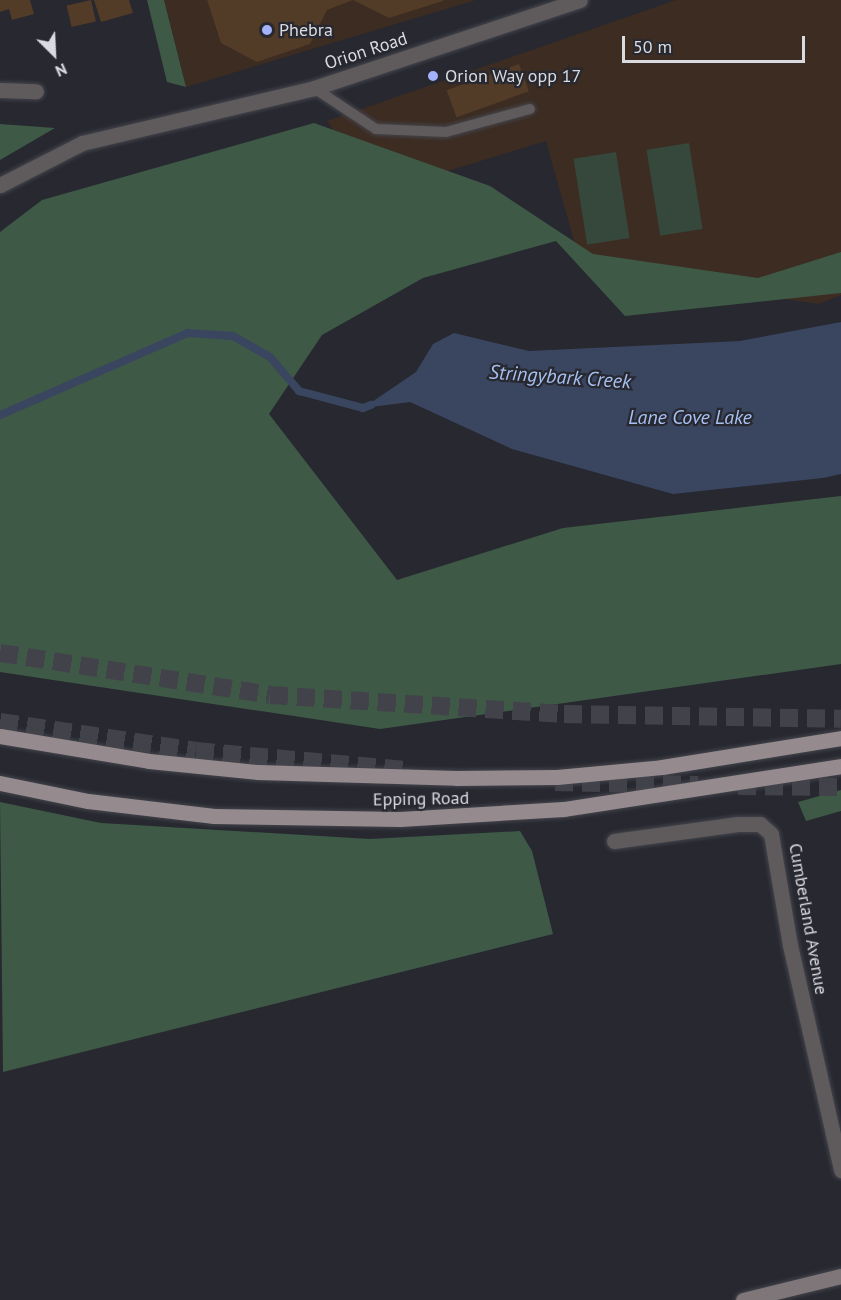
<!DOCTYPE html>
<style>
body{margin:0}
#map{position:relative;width:841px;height:1300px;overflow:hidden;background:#272830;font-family:"PT Sans",sans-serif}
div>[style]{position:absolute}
.commercial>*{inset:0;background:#3c2c22}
.green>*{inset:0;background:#36473b;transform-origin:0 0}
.forest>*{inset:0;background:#3e5946}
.water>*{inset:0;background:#3a465f}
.stream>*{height:8px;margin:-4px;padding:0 4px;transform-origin:4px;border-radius:4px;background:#3a465f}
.building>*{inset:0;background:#523b27;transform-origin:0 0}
.highway-tunnel>*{height:18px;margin-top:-9px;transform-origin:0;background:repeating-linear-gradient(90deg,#42434a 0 18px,transparent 0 27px)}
.roads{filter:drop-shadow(0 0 2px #44454c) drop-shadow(0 0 2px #44454c)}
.lane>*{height:10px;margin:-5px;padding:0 5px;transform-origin:5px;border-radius:5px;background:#5f5a5c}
.street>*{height:15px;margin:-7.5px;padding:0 7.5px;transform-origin:7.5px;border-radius:7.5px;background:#5f5a5c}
.secondary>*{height:15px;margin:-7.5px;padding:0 7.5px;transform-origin:7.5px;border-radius:7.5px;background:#7e7678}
.primary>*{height:15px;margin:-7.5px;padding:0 7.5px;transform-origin:7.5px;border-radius:7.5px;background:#958b8e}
.dots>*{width:16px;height:16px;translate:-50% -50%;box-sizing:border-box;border:3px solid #272830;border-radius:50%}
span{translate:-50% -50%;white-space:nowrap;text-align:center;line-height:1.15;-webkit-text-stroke:4.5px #272830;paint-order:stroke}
.poi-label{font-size:18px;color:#dadbe0}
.left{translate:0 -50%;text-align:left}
.street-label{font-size:18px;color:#dadbe0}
.water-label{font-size:20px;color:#a7c0f2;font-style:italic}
.north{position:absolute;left:24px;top:24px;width:60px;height:60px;-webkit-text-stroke:4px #272830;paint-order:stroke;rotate:156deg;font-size:16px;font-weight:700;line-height:24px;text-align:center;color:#dadbe0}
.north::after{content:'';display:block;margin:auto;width:21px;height:27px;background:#dadbe0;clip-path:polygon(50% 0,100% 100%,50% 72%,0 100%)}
.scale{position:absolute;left:622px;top:36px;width:183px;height:27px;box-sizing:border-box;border:3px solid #dadbe0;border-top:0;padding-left:8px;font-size:18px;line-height:21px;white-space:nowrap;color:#dadbe0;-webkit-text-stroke:4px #272830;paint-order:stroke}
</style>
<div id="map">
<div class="commercial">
<i style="clip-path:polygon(164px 0,476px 0,186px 87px)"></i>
<i style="clip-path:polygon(676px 0,841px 0,841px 295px,819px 304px,582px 270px,546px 141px,376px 193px,327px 121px)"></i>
</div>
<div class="green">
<i style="left:689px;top:143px;width:87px;height:43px;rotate:81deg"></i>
<i style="left:616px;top:152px;width:87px;height:43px;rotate:81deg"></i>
</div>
<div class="forest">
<i style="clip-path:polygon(147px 0,164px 0,186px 87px,167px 82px)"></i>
<i style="clip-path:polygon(314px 123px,490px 186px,593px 254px,758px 278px,841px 252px,841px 293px,625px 316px,556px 241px,423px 278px,322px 335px,269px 414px,397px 580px,563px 528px,841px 496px,841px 664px,380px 729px,0 672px,0 232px,42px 200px)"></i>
<i style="clip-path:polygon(0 124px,55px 128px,0 160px)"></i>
<i style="clip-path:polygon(841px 790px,841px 811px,806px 821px,798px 802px)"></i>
<i style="clip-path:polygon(0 802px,101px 823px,370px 839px,520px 831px,532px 851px,553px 934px,3px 1072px)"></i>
</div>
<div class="water">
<i style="clip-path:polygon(841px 322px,841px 474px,823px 478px,673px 494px,512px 449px,410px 402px,363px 408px,416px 372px,433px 344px,454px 333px,529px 351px,740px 341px)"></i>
</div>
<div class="stream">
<i style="left:0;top:415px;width:205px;rotate:-23.6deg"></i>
<i style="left:188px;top:333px;width:45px;rotate:3.8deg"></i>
<i style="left:233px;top:336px;width:43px;rotate:29.6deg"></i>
<i style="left:270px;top:357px;width:45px;rotate:49.5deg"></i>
<i style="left:299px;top:391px;width:66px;rotate:14.9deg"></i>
<i style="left:363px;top:408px;width:9px;rotate:-21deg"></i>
</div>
<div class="building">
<i style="clip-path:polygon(0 0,30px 0,34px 14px,12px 20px,9px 9px,0 12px)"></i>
<i style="left:91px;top:0;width:22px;height:25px;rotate:77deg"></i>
<i style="clip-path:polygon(94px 0,129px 0,133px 13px,101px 22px)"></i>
<i style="clip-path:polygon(207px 0,353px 0,327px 10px,310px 44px,257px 62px,221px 43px)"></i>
<i style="clip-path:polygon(353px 0,443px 0,443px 1px,389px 18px)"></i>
<i style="left:519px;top:64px;width:29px;height:77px;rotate:70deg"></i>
</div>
<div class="highway-tunnel">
<i style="left:0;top:653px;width:273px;rotate:8.8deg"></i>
<i style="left:270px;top:695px;width:295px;rotate:3.7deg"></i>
<i style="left:564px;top:714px;width:277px;rotate:1deg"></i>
<i style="left:0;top:722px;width:198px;rotate:8.4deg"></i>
<i style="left:196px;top:751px;width:210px;rotate:5.2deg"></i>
<i style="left:555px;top:782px;width:143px;rotate:1.2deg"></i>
<i style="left:738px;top:786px;width:103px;rotate:0.6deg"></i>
</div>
<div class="roads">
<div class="lane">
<i style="left:314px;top:88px;width:74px;rotate:33.5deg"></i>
<i style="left:376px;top:129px;width:70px;rotate:2.5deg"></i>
<i style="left:446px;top:132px;width:87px;rotate:-15.3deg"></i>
</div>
<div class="street">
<i style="left:0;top:90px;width:36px;rotate:2deg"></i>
<i style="left:0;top:185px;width:92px;rotate:-27.1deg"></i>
<i style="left:82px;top:143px;width:238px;rotate:-13.3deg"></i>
<i style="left:314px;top:88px;width:280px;rotate:-18.3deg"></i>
<i style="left:614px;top:841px;width:125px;rotate:-7.8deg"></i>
<i style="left:738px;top:824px;width:22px"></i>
<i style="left:760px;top:824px;width:15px;rotate:42deg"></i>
<i style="left:771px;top:834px;width:113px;rotate:80.3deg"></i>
<i style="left:790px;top:945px;width:231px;rotate:77.2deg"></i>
</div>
<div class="secondary">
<i style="left:743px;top:1300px;width:101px;rotate:-13.8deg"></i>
</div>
<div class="primary">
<i style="left:0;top:736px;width:151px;rotate:9.5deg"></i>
<i style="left:149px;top:761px;width:110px;rotate:5.8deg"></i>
<i style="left:258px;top:772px;width:198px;rotate:1.7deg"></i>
<i style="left:456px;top:778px;width:101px;rotate:-0.6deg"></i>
<i style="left:557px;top:777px;width:105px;rotate:-5.4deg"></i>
<i style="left:662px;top:767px;width:181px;rotate:-9.2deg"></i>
<i style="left:0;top:783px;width:90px;rotate:11.6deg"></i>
<i style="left:88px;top:801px;width:127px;rotate:6.8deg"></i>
<i style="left:214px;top:816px;width:186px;rotate:0.9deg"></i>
<i style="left:400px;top:819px;width:164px;rotate:-3.5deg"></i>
<i style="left:564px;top:809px;width:280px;rotate:-8.8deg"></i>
</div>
</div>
<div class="dots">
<i style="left:267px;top:30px;background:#a4b2fc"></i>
<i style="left:433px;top:76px;background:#a4b2fc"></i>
</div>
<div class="poi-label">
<span class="left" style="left:279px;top:30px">Phebra</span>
<span class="left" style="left:445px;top:76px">Orion Way opp 17</span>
</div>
<div class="street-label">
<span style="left:366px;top:51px;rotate:-18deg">Orion Road</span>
<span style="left:421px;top:799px;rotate:-1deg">Epping Road</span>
<span style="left:808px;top:919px;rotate:80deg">Cumberland Avenue</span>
</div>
<div class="water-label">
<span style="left:560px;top:377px;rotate:4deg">Stringybark Creek</span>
<span style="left:690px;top:417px">Lane Cove Lake</span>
</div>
<div class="north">N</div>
<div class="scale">50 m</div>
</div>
